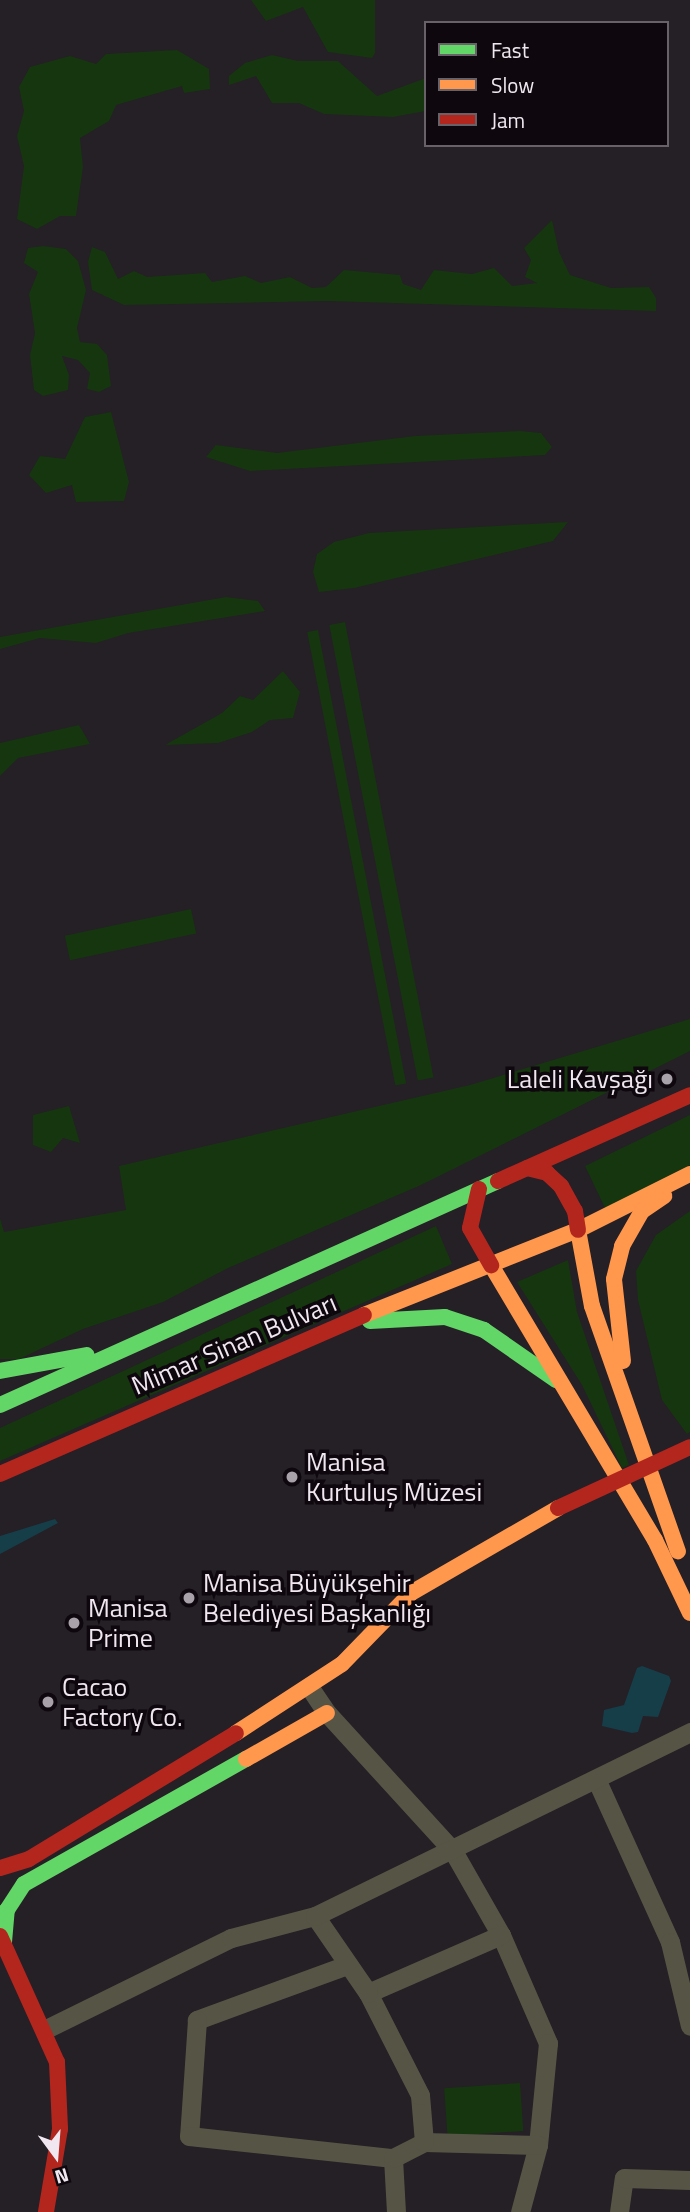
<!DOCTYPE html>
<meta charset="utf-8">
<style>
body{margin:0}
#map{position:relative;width:690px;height:2212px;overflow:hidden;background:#251f26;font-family:"Titillium Web",sans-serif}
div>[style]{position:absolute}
.green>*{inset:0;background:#16360f;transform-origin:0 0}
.water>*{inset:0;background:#163e49}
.street>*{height:19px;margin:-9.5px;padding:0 9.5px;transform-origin:9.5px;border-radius:9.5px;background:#565445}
.fast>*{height:16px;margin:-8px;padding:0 8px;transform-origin:8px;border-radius:8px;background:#63d668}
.slow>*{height:16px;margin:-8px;padding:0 8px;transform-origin:8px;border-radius:8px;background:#ff974d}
.jam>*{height:16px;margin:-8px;padding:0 8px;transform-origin:8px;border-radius:8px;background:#b3261e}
.dots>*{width:19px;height:19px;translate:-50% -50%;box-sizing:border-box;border:4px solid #0e080e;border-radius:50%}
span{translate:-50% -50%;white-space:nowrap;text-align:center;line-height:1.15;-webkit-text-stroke:7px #0e080e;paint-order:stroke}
.poi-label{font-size:26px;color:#f0e7f0}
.right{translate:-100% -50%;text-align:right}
.left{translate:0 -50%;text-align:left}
.street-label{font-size:26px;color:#f0e7f0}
.legend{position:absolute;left:424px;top:21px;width:245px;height:126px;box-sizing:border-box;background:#0e080e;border:2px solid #686168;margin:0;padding:9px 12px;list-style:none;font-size:21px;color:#f0e7f0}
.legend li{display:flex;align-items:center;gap:14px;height:35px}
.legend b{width:35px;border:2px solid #686168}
.north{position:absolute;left:21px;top:2121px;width:70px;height:70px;-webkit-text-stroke:5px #0e080e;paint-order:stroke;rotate:164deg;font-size:19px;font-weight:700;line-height:28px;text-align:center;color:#f0e7f0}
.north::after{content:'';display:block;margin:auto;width:24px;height:32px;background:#f0e7f0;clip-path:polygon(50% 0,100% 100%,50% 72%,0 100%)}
</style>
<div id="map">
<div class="green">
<i style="clip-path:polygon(251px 0,375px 0,375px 53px,372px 58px,328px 52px,303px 7px,266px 21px)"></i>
<i style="clip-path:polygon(177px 50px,209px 69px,210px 89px,184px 93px,182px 86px,116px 105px,109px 121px,80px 138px,83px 167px,76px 216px,60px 216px,37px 229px,17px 219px,24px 166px,17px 136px,24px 111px,19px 87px,30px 67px,70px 56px,96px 64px,106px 54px)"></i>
<i style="clip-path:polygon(272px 55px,298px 61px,338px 61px,377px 96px,426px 78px,426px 111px,393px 117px,324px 114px,299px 103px,272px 103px,256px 76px,229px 85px,229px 76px,245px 63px)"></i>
<i style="clip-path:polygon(552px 220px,559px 252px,570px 275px,611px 288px,649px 287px,656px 298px,656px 311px,327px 301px,124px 305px,92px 290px,88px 262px,92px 247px,105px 252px,118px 279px,134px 271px,147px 277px,205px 273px,212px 282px,245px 276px,261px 283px,290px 277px,312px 288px,326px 287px,344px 270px,400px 275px,403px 284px,421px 290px,434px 270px,472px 274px,494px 268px,512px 286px,537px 283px,525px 277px,531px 260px,524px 248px)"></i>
<i style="clip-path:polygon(43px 246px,66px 249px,78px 261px,86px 290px,77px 328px,80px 342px,97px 344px,107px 355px,111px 386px,99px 392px,87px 389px,90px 373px,78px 360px,62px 356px,69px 375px,68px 390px,43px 396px,34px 390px,30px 355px,35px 333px,29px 294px,38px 272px,24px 263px,28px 248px)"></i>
<i style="clip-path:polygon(111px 412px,129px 482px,124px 501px,76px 502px,72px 485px,46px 493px,29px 475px,40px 456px,65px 459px,85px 417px)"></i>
<i style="clip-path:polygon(521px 431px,541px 433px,552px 447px,545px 455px,250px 471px,206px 457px,216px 445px,277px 453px,415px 436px)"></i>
<i style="clip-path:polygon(568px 522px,553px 541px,354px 588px,319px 592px,313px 572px,317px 554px,334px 542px,369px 533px)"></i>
<i style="clip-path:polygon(226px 597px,258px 601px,265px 611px,128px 633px,96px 643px,40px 638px,0 649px,0 637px)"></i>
<i style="left:345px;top:622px;width:464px;height:16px;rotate:79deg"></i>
<i style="left:318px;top:630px;width:462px;height:11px;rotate:79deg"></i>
<i style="clip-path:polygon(283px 671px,300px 692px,293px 718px,270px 720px,252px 732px,218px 743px,165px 745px,222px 713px,240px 696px,253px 700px)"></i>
<i style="clip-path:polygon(79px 725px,90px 744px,18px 758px,0 776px,0 743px)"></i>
<i style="left:191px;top:909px;width:25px;height:129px;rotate:78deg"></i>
<i style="clip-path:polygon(690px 1019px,690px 1051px,421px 1185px,228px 1268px,163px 1302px,83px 1329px,19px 1359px,0 1359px,0 1218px,4px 1232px,126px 1210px,119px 1166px,470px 1085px)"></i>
<i style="clip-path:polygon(69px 1106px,80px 1143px,63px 1138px,51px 1152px,33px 1145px,33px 1115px)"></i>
<i style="clip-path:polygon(690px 1115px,690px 1165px,605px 1208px,585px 1166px)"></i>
<i style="clip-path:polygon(690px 1211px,690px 1432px,687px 1434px,662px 1400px,638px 1300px,636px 1271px,656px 1235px)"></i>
<i style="clip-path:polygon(436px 1226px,452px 1264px,0 1461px,0 1428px)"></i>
<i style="clip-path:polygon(568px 1260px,577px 1312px,629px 1465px,622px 1468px,582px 1385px,517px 1282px)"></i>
<i style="left:520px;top:2083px;width:48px;height:76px;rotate:86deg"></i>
</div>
<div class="water">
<i style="clip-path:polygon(55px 1519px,58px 1523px,0 1554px,0 1536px)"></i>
<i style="clip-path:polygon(642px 1666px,669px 1676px,671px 1681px,658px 1717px,643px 1716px,638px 1732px,632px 1733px,602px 1726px,604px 1710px,624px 1705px,637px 1668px)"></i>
</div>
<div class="street">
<i style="left:310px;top:1688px;width:30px;rotate:56deg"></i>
<i style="left:327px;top:1713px;width:187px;rotate:47.6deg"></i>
<i style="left:453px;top:1851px;width:97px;rotate:60.3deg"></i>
<i style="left:501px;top:1935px;width:118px;rotate:66.5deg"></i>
<i style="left:548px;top:2043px;width:102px;rotate:95.6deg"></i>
<i style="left:538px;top:2145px;width:69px;rotate:105deg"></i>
<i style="left:597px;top:1781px;width:177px;rotate:65.6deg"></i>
<i style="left:670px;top:1942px;width:86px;rotate:76.6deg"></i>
<i style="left:347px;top:1965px;width:160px;rotate:159.9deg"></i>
<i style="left:197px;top:2020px;width:116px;rotate:93.9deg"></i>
<i style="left:189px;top:2136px;width:205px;rotate:6.2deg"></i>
<i style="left:368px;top:1993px;width:145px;rotate:-23.6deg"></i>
<i style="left:46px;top:2029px;width:206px;rotate:-26.2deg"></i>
<i style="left:231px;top:1938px;width:87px;rotate:-14.7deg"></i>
<i style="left:424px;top:2142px;width:114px;rotate:1.5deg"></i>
<i style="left:396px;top:2212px;width:54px;rotate:-93.2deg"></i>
<i style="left:393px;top:2158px;width:35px;rotate:-27deg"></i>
<i style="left:424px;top:2142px;width:47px;rotate:-94.9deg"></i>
<i style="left:420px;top:2095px;width:114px;rotate:-117deg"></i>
<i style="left:368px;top:1993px;width:93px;rotate:-124.5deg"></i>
<i style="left:315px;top:1916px;width:418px;rotate:-26.1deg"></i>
<i style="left:619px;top:2212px;width:34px;rotate:-82deg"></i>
<i style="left:624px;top:2178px;width:66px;rotate:1.7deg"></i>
</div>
<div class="fast">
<i style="left:370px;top:1321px;width:75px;rotate:-3.1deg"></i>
<i style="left:445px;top:1317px;width:41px;rotate:18.4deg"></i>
<i style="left:484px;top:1330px;width:88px;rotate:34.8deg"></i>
<i style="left:0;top:1371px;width:88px;rotate:-10.4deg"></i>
<i style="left:0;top:1405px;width:546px;rotate:-24.22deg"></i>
<i style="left:4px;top:1942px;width:32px;rotate:-85deg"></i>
<i style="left:7px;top:1910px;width:31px;rotate:-57deg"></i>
<i style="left:24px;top:1884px;width:255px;rotate:-29.4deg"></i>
</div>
<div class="slow">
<i style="left:578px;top:1230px;width:77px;rotate:79.6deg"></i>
<i style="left:592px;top:1306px;width:260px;rotate:70.7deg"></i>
<i style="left:491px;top:1265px;width:320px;rotate:59.2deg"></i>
<i style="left:655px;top:1540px;width:81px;rotate:64.4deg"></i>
<i style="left:364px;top:1315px;width:230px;rotate:-21.7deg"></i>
<i style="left:578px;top:1230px;width:125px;rotate:-26.6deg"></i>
<i style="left:623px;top:1361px;width:82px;rotate:-96.3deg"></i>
<i style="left:614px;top:1279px;width:34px;rotate:-76deg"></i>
<i style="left:622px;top:1246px;width:40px;rotate:-60.3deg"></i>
<i style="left:642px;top:1211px;width:27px;rotate:-34deg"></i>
<i style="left:236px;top:1733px;width:126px;rotate:-33.1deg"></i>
<i style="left:342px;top:1664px;width:99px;rotate:-45.8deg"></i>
<i style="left:411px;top:1593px;width:170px;rotate:-30deg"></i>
<i style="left:246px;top:1759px;width:93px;rotate:-29.6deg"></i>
</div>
<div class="jam">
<i style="left:527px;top:1168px;width:21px;rotate:14deg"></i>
<i style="left:547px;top:1173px;width:19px;rotate:43deg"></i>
<i style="left:561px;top:1186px;width:29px;rotate:61deg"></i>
<i style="left:575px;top:1211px;width:19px;rotate:81deg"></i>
<i style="left:498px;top:1181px;width:210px;rotate:-24.1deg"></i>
<i style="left:479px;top:1189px;width:40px;rotate:103deg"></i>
<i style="left:470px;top:1228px;width:43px;rotate:60.4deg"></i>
<i style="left:0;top:1474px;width:397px;rotate:-23.6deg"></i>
<i style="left:558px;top:1508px;width:145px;rotate:-24.8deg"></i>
<i style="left:0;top:1868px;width:30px;rotate:-17deg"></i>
<i style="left:29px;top:1859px;width:242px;rotate:-31.3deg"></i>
<i style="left:0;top:1936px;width:138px;rotate:65.7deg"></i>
<i style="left:57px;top:2062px;width:67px;rotate:87.4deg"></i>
<i style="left:60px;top:2129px;width:84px;rotate:99.6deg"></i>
</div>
<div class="dots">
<i style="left:667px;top:1079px;background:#a9a1a9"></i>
<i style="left:292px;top:1477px;background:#a9a1a9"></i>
<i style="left:189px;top:1598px;background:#a9a1a9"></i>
<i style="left:74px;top:1623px;background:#a9a1a9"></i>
<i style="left:48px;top:1702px;background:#a9a1a9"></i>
</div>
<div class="poi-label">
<span class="right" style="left:653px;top:1079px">Laleli Kavşağı</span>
<span class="left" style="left:306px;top:1477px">Manisa<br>Kurtuluş Müzesi</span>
<span class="left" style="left:203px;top:1598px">Manisa Büyükşehir<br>Belediyesi Başkanlığı</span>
<span class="left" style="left:88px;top:1623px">Manisa<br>Prime</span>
<span class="left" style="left:62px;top:1702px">Cacao<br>Factory Co.</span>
</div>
<div class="street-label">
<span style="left:234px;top:1344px;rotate:-23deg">Mimar Sinan Bulvarı</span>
</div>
<ul class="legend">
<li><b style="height:9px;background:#63d668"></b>Fast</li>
<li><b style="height:9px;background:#ff974d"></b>Slow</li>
<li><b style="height:9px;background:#b3261e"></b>Jam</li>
</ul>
<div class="north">N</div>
</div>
